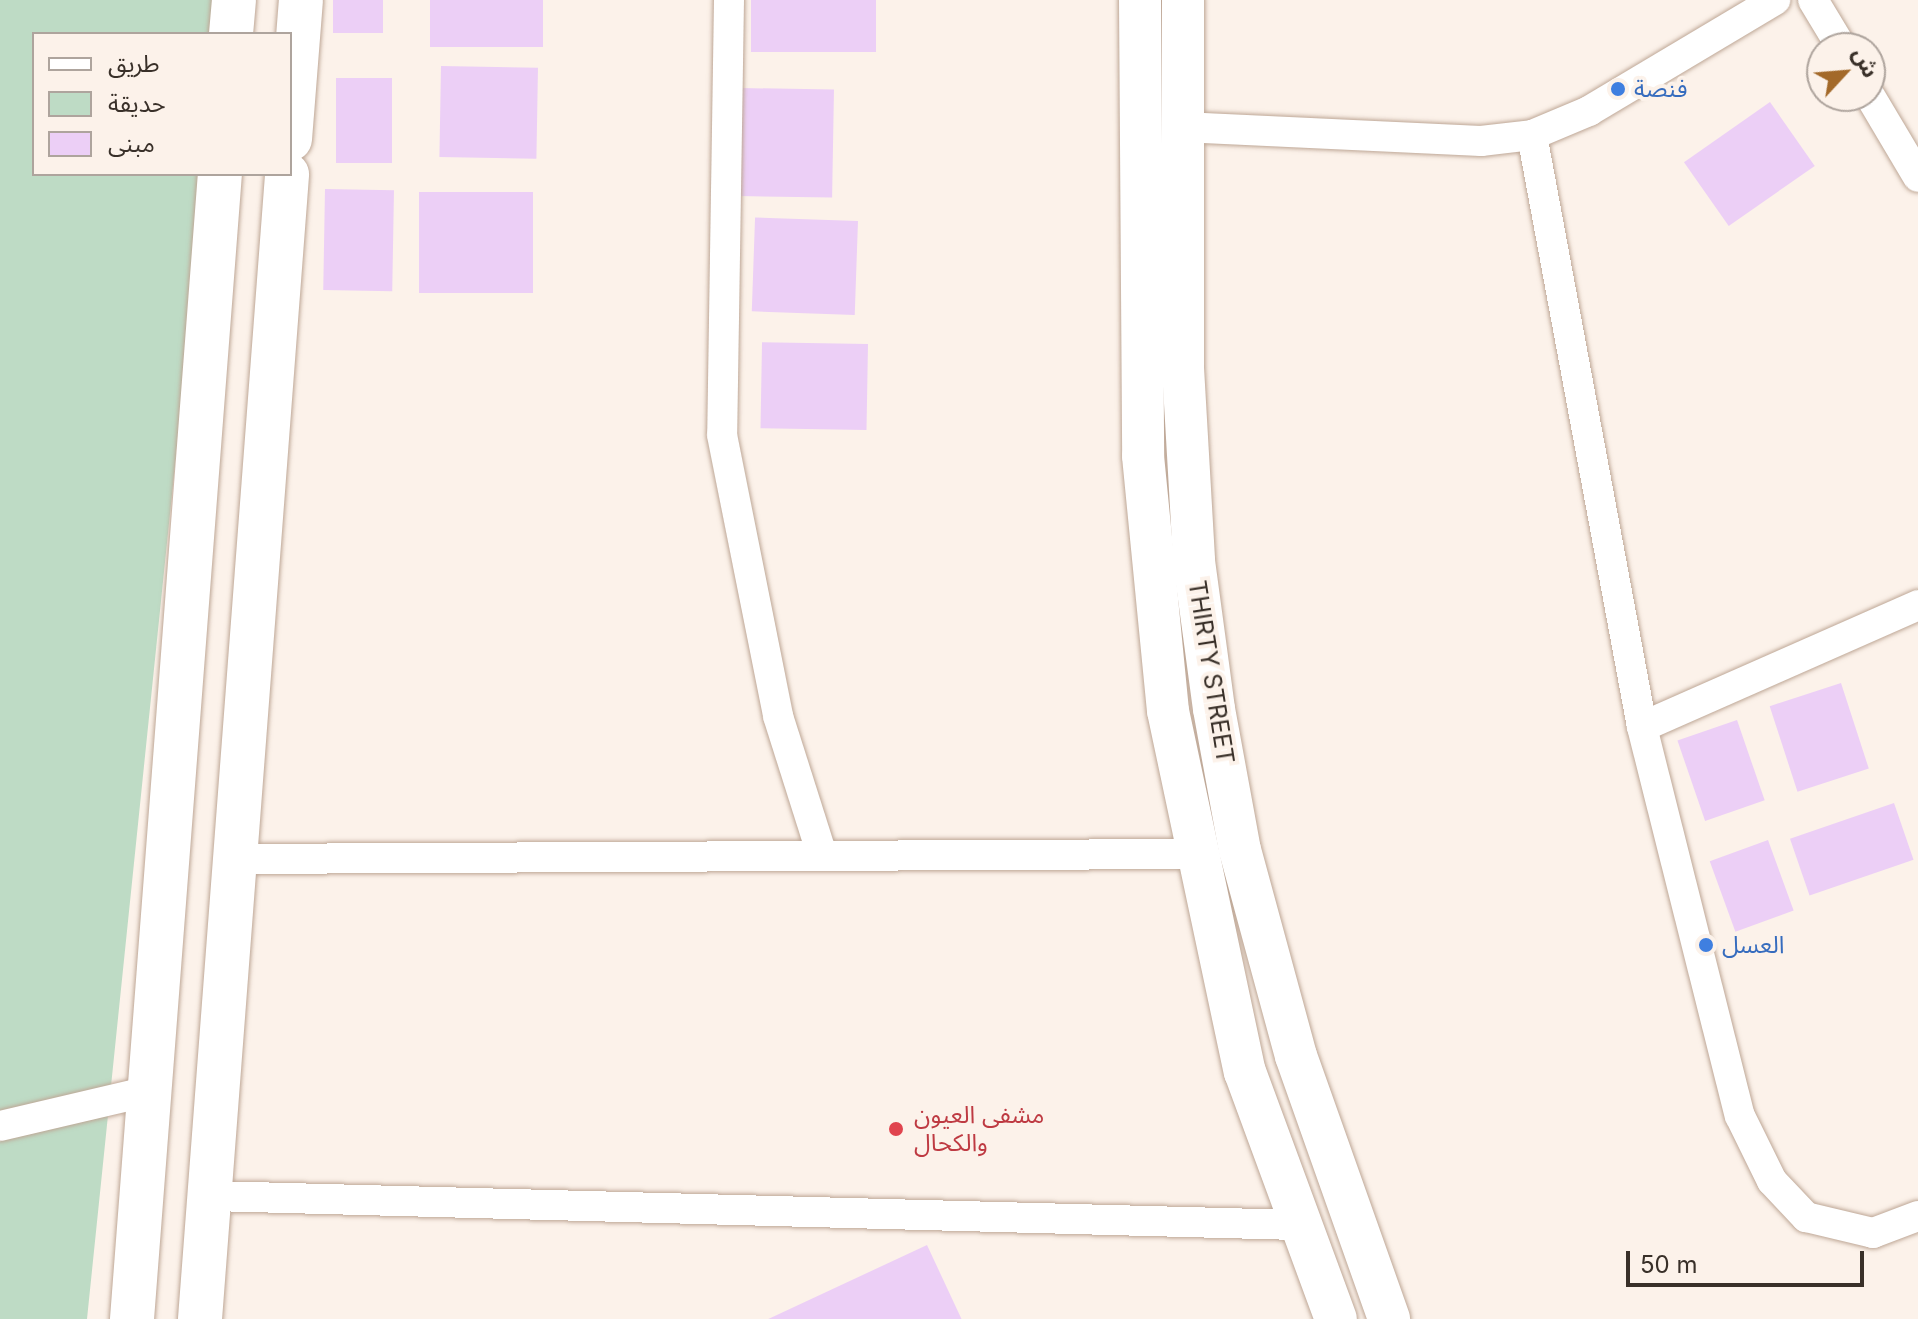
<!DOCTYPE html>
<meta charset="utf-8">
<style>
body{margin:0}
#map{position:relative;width:1918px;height:1319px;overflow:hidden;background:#fcf2ea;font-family:Inter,"Noto Sans Arabic",sans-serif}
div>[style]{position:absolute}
.green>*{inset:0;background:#bedbc5}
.building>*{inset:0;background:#eccff6;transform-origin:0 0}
.roads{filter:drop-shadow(0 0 2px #bea796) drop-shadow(0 0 2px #bea796)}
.street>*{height:30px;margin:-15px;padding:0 15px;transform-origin:15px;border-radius:15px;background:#fff}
.secondary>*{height:42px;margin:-21px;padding:0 21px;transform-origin:21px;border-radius:21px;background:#fff}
.highway>*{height:44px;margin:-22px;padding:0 22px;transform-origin:22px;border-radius:22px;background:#fff}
.dots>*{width:22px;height:22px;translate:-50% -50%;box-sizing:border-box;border:4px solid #fcf2ea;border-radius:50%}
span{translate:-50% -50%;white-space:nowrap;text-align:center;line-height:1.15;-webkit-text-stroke:8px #fcf2ea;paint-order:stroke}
.shop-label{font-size:24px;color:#366cbe}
.left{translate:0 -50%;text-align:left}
.street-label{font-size:24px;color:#393029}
.health-label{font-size:24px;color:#be3a42}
.legend{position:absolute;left:32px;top:32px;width:260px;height:144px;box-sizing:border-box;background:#fcf2ea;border:2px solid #aea49d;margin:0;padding:10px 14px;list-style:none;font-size:24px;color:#393029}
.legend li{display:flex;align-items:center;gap:16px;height:40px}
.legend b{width:40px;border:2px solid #aea49d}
.north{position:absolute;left:1806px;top:32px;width:80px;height:80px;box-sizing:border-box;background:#fcf2ea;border:2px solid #aea49d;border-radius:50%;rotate:64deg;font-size:22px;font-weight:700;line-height:32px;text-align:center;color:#393029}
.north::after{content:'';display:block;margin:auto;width:28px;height:36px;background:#a36929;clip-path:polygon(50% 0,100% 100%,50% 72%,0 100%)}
.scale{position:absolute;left:1626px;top:1251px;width:238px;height:36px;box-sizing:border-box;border:4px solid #393029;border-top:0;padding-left:10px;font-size:24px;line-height:28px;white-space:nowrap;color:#393029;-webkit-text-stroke:6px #fcf2ea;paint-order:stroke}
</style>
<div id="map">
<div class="green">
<i style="clip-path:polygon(0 0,223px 0,219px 34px,34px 34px,34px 174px,205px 174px,87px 1319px,0 1319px)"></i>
</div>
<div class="building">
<i style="left:333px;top:0;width:50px;height:33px"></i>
<i style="left:430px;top:0;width:113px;height:47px"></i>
<i style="left:751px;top:0;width:125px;height:52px"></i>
<i style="left:441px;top:66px;width:97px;height:91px;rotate:1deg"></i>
<i style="left:336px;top:78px;width:56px;height:85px"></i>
<i style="left:741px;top:88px;width:93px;height:108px;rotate:1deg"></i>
<i style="left:1770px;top:102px;width:78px;height:105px;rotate:55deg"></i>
<i style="left:325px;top:189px;width:69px;height:101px;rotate:1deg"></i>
<i style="left:419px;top:192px;width:114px;height:101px"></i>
<i style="left:858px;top:221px;width:94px;height:103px;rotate:92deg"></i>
<i style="left:868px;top:344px;width:86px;height:106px;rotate:91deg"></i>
<i style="left:1841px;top:683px;width:90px;height:75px;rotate:72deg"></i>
<i style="left:1737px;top:720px;width:85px;height:63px;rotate:71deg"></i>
<i style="left:1894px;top:803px;width:60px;height:110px;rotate:71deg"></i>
<i style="left:1768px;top:840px;width:75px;height:62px;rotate:70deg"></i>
<i style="left:927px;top:1245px;width:82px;height:470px;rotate:65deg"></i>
</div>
<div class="roads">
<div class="street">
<i style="left:729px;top:0;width:435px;rotate:90.9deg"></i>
<i style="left:722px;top:435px;width:287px;rotate:78.7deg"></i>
<i style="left:778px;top:716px;width:146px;rotate:72.4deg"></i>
<i style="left:1813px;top:0;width:56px;rotate:58.9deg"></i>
<i style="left:1870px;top:96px;width:94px;rotate:59.3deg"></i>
<i style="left:1182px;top:127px;width:299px;rotate:2.7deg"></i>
<i style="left:1481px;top:141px;width:51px;rotate:-6.7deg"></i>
<i style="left:1532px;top:135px;width:62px;rotate:-22.8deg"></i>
<i style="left:1589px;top:111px;width:217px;rotate:-30.8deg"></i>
<i style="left:1532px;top:135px;width:602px;rotate:79.47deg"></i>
<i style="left:1642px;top:727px;width:401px;rotate:75.9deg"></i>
<i style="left:1740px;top:1116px;width:72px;rotate:63.8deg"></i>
<i style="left:1772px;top:1181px;width:50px;rotate:46.6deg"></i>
<i style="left:1806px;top:1217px;width:69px;rotate:13.4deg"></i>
<i style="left:1873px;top:1233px;width:48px;rotate:-20.7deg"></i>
<i style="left:1642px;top:727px;width:302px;rotate:-23.8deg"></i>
<i style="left:232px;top:859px;width:961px;rotate:-0.3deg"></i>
<i style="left:0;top:1126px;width:153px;rotate:-13.2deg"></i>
<i style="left:212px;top:1196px;width:1084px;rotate:1.53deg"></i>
</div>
<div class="secondary">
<i style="left:1140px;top:0;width:456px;rotate:89.6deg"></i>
<i style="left:1143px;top:456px;width:256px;rotate:84.4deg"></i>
<i style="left:1168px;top:711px;width:369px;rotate:78deg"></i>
<i style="left:1245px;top:1072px;width:263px;rotate:69.8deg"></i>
<i style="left:1183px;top:0;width:368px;rotate:90deg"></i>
<i style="left:1183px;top:368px;width:193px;rotate:86.7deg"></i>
<i style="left:1194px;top:561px;width:149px;rotate:82.3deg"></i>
<i style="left:1214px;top:709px;width:143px;rotate:79.6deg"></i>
<i style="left:1240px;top:850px;width:213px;rotate:74.8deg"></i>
<i style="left:1296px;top:1056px;width:279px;rotate:70.5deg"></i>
</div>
<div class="highway">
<i style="left:231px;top:34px;width:34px;rotate:-85deg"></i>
<i style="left:290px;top:139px;width:139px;rotate:-85.5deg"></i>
<i style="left:132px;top:1319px;width:1148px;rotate:-85.61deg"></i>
<i style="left:200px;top:1319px;width:1148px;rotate:-85.65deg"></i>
</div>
</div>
<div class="dots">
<i style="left:1618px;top:89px;background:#3f7fe0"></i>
<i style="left:1706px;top:945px;background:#3f7fe0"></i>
<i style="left:896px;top:1129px;background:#e0444e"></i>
</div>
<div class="shop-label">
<span class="left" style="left:1634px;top:89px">فنصة</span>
<span class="left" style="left:1722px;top:945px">العسل</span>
</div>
<div class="street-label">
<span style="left:1211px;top:672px;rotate:81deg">THIRTY STREET</span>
</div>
<div class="health-label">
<span class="left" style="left:914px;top:1129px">مشفى العيون<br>والكحال</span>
</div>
<ul class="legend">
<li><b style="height:10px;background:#fff"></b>طريق</li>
<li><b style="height:22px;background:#bedbc5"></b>حديقة</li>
<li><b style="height:22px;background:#eccff6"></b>مبنى</li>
</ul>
<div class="north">ش</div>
<div class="scale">50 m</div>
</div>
